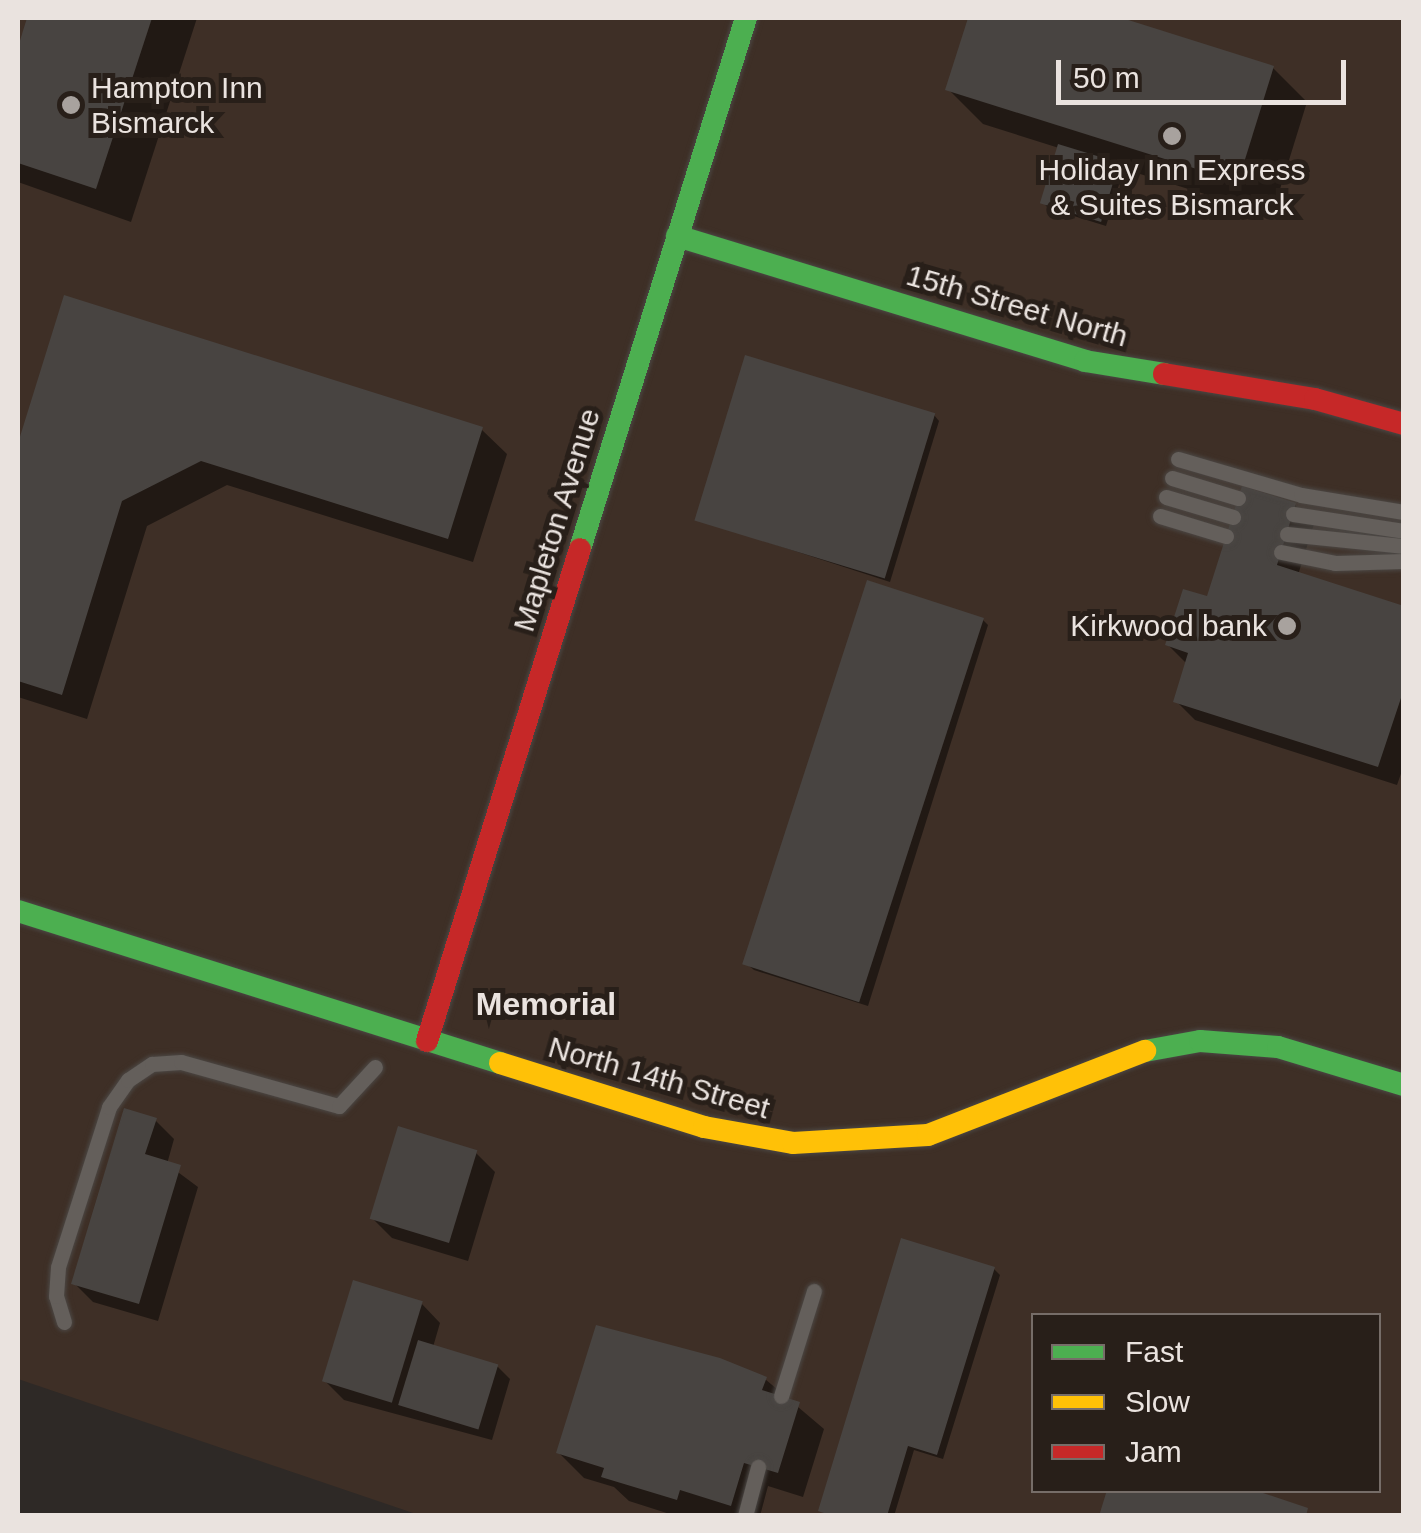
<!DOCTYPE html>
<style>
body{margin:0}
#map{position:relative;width:1421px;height:1533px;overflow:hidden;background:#2e2926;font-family:Helvetica,sans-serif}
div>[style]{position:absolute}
.built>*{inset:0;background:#3e2f26}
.shadow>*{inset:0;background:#0007}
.building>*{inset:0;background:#484441;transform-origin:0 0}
.roads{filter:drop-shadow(0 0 2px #4b4744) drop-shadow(0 0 2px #4b4744)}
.lane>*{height:15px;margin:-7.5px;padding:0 7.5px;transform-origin:7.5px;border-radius:7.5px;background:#645f5b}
.fast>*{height:22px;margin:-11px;padding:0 11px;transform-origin:11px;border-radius:11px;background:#4caf50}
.slow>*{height:22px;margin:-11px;padding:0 11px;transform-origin:11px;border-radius:11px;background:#ffc107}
.jam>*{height:22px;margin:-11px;padding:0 11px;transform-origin:11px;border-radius:11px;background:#c62828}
.dots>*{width:28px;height:28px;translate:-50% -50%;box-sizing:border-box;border:5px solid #281f19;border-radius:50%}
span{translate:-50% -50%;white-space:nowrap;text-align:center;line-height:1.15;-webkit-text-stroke:10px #281f19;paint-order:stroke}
.poi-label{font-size:30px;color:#eae3df}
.left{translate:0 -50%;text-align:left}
.right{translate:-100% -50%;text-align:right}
.street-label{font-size:30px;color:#eae3df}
.neighbourhood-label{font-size:32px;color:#eae3df;font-weight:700}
.frame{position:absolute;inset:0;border:20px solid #eae3df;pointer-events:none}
.legend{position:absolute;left:1031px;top:1313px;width:350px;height:180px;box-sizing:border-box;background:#281f19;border:2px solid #766d68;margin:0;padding:12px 18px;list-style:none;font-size:30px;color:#eae3df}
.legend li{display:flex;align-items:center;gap:20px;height:50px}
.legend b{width:50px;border:2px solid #766d68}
.scale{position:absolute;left:1056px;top:60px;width:290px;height:45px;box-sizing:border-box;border:5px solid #eae3df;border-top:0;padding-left:12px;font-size:30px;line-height:35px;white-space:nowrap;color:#eae3df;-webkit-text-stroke:8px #281f19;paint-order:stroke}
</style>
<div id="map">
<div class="built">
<i style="clip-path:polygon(evenodd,18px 18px,1403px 18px,1403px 1515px,419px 1515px,18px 1379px,18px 18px,1034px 1316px,1378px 1316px,1378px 1490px,1034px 1490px,1034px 1316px)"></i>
</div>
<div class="shadow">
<i style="clip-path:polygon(30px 18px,197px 18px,131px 222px,18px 182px,18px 55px)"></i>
<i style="clip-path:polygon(971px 18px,1113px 18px,1273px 68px,1307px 102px,1272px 215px,1124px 169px,1106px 226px,1048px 208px,1043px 202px,1059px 148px,983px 124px,948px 89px)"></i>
<i style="clip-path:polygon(66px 299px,482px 430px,507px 454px,473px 562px,227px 485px,147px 526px,87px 719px,18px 697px,18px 452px)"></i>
<i style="clip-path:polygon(934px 415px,939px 421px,890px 582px,697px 519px)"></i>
<i style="clip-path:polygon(1295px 505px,1314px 524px,1298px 575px,1404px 609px,1404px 765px,1397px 785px,1195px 720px,1176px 701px,1187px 664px,1168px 645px)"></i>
<i style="clip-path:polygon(983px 620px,988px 625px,868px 1006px,754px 970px,748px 965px)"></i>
<i style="clip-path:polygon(155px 1120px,174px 1139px,167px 1164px,198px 1187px,158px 1321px,93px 1302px,74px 1283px)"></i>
<i style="clip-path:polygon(476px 1153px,495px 1172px,468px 1261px,392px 1238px,373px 1219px)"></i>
<i style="clip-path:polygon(994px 1269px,1000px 1275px,943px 1459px,914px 1450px,894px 1516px,826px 1516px,821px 1510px)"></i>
<i style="clip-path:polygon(421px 1303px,440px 1323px,433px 1347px,498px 1367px,510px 1379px,492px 1440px,344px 1400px,325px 1381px)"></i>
<i style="clip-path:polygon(765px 1379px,824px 1429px,803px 1497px,768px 1486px,760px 1516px,676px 1516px,629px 1501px,614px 1487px,584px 1478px,559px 1453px)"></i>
</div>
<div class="building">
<i style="clip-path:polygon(27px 18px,152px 18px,96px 189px,18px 163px,18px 47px)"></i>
<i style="clip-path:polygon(968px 18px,1122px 18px,1274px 66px,1238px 182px,945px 90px)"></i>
<i style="left:1058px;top:144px;width:64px;height:62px;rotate:17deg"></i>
<i style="clip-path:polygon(64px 295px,483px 427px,448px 539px,201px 461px,122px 501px,62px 695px,18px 681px,18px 443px)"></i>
<i style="left:745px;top:355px;width:199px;height:173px;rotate:17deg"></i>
<i style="clip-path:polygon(1242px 486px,1296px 503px,1277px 565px,1404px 606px,1404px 689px,1378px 767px,1173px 702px,1188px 653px,1165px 645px,1183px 589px,1207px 596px)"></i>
<i style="left:867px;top:580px;width:123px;height:404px;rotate:18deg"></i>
<i style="clip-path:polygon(124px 1108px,157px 1118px,145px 1154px,181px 1165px,139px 1304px,71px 1284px)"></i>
<i style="left:398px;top:1126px;width:83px;height:97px;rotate:17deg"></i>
<i style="clip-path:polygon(901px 1238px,995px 1267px,937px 1455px,908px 1446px,887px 1516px,832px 1516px,818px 1511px)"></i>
<i style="left:353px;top:1280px;width:73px;height:106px;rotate:17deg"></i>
<i style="clip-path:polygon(596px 1325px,720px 1358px,767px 1377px,762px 1390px,800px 1402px,778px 1473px,744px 1463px,731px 1506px,680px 1490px,677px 1500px,601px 1477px,604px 1468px,556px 1453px)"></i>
<i style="left:418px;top:1340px;width:84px;height:68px;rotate:17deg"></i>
<i style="clip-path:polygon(1107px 1490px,1254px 1490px,1308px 1508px,1306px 1516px,1099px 1516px)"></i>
</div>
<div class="roads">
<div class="lane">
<i style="left:1178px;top:459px;width:128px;rotate:16.3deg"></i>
<i style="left:1301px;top:495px;width:104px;rotate:9.4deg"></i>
<i style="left:1172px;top:478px;width:69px;rotate:16.9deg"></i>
<i style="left:1166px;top:497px;width:70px;rotate:16.6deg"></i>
<i style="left:1293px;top:514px;width:112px;rotate:8.7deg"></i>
<i style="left:1160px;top:516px;width:69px;rotate:16.9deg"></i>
<i style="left:1287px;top:534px;width:118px;rotate:5.9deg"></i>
<i style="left:1281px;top:552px;width:55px;rotate:11.5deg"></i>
<i style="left:1335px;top:563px;width:69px;rotate:-1.7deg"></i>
<i style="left:64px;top:1322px;width:27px;rotate:-107deg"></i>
<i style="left:56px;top:1296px;width:29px;rotate:-86deg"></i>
<i style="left:58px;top:1267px;width:168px;rotate:-72.3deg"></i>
<i style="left:109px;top:1107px;width:33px;rotate:-55deg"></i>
<i style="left:128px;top:1080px;width:29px;rotate:-34deg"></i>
<i style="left:152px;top:1064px;width:29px;rotate:-4deg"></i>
<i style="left:181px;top:1062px;width:164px;rotate:15.6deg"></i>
<i style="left:339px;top:1106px;width:53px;rotate:-47.3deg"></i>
<i style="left:781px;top:1396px;width:110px;rotate:-72.6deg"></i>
<i style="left:745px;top:1516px;width:51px;rotate:-75.1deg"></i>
</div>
<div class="fast">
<i style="left:677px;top:236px;width:427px;rotate:17deg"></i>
<i style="left:1085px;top:361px;width:80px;rotate:9.3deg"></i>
<i style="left:580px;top:549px;width:556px;rotate:-72.64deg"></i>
<i style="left:18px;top:911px;width:505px;rotate:17.5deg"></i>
<i style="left:1145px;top:1051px;width:56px;rotate:-10.3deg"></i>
<i style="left:1200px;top:1041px;width:78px;rotate:4.4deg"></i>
<i style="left:1278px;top:1047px;width:132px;rotate:16.8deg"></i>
</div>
<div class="slow">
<i style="left:500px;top:1063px;width:214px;rotate:17.4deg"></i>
<i style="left:704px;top:1127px;width:90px;rotate:10.2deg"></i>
<i style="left:793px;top:1143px;width:135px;rotate:-3.4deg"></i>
<i style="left:928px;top:1135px;width:233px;rotate:-21.2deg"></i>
</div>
<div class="jam">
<i style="left:1164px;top:374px;width:153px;rotate:9.4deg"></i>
<i style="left:1315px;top:399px;width:92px;rotate:15.7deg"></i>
<i style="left:427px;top:1041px;width:515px;rotate:-72.73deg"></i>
</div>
</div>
<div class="dots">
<i style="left:71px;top:105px;background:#a8a29e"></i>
<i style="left:1172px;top:136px;background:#a8a29e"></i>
<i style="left:1287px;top:626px;background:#a8a29e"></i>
</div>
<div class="poi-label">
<span class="left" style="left:91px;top:105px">Hampton Inn<br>Bismarck</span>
<span style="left:1172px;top:187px">Holiday Inn Express<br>&amp; Suites Bismarck</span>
<span class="right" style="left:1267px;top:626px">Kirkwood bank</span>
</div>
<div class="street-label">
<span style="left:1017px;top:306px;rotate:16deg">15th Street North</span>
<span style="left:557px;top:520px;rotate:-73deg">Mapleton Avenue</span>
<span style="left:659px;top:1078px;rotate:16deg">North 14th Street</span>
</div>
<div class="neighbourhood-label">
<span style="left:546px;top:1004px">Memorial</span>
</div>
<div class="frame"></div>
<ul class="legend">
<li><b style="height:12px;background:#4caf50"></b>Fast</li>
<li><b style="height:12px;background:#ffc107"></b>Slow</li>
<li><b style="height:12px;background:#c62828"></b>Jam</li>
</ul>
<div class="scale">50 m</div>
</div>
